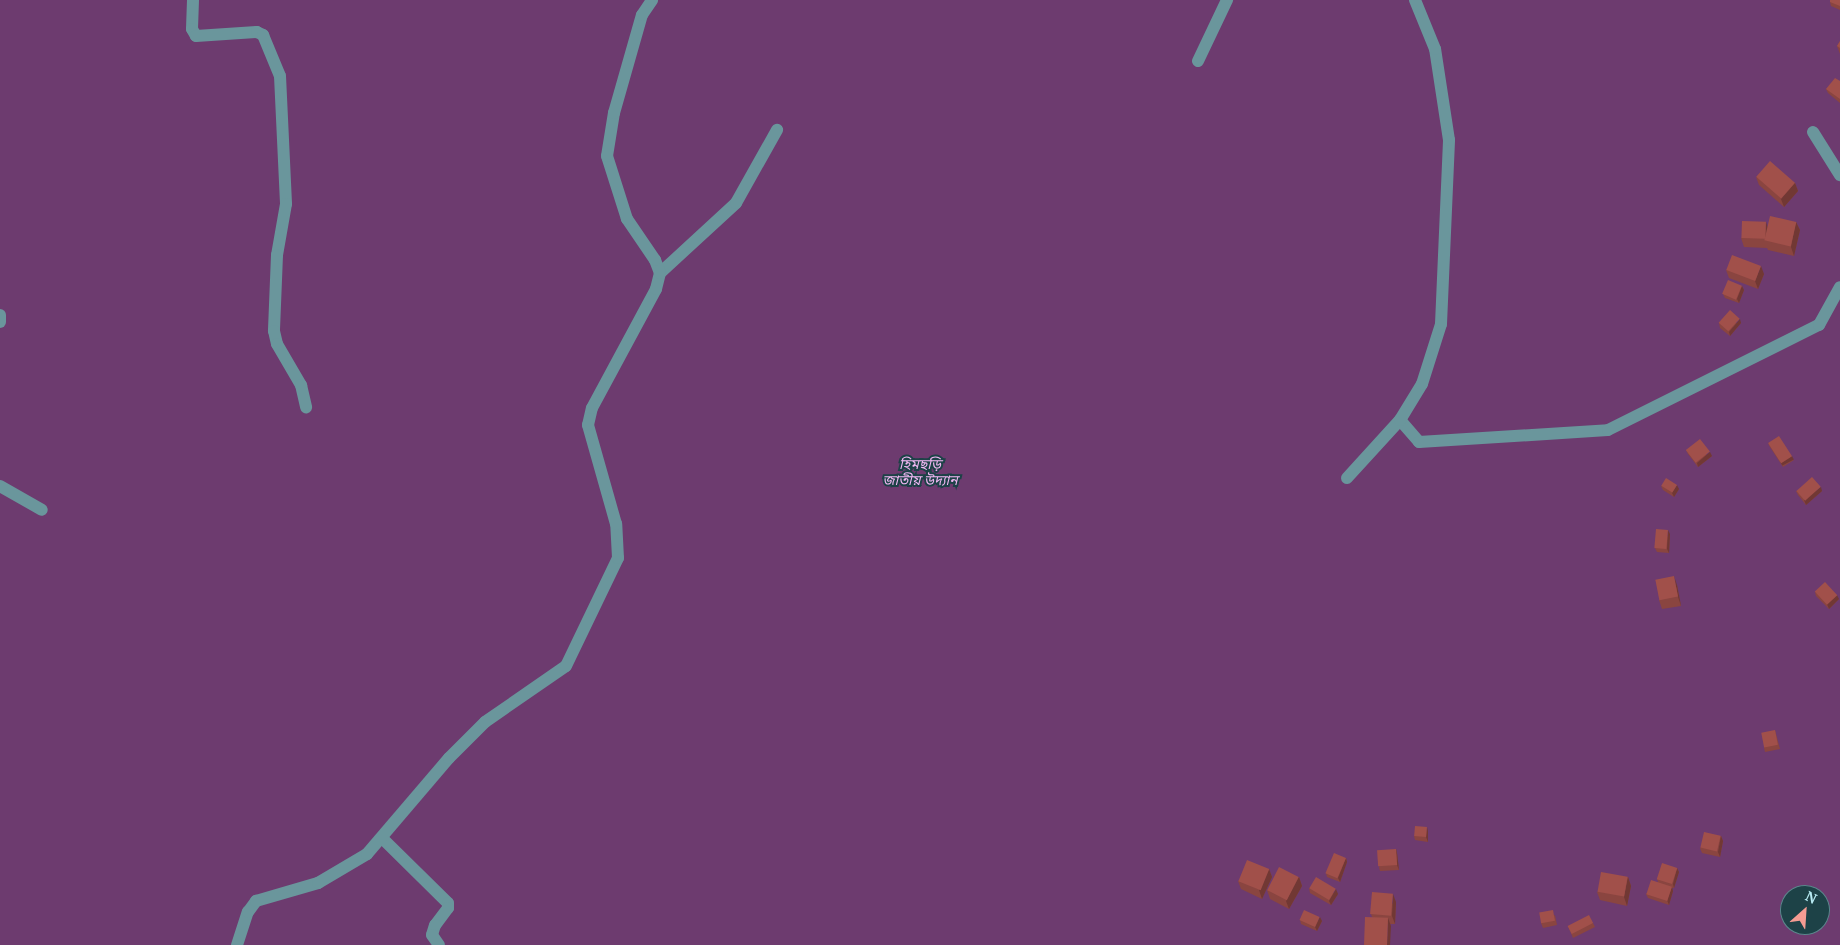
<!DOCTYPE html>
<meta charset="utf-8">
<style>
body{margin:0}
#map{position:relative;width:1840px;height:945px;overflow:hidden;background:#1d4247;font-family:"PT Serif","Noto Sans Bengali",serif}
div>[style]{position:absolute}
.green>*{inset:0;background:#6d3b6f}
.minor>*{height:12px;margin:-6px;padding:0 6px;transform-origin:6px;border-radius:6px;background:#6a969c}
.wall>*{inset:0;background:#8a4540}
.shaded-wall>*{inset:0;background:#713834;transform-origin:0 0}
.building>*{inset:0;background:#a1504a;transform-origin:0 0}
span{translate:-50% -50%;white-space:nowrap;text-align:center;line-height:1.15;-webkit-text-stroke:4px #1d4247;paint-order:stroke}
.park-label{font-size:14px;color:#f3b8f4;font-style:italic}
.north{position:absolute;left:1780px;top:885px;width:50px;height:50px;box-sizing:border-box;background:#1d4247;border:1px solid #5b868c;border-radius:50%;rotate:26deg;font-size:14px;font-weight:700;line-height:20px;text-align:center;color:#b8ecf3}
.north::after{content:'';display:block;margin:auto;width:18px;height:22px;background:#f59c93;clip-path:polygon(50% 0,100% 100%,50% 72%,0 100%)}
</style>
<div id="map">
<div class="green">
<i style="clip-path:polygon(evenodd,0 0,1840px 0,1840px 945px,0 945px,0 0,1790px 895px,1820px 895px,1820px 925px,1790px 925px,1790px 895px)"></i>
</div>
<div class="minor">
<i style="left:193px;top:0;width:29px;rotate:92deg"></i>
<i style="left:192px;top:29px;width:8px;rotate:60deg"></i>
<i style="left:196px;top:36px;width:61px;rotate:-3.8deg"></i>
<i style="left:257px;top:32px;width:7px;rotate:27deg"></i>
<i style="left:263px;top:35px;width:44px;rotate:67.5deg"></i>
<i style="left:280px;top:76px;width:128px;rotate:87.3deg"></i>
<i style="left:286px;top:204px;width:52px;rotate:100deg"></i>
<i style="left:277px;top:255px;width:76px;rotate:92.3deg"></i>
<i style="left:274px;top:331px;width:13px;rotate:77deg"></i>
<i style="left:277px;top:344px;width:48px;rotate:59.7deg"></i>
<i style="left:301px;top:385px;width:23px;rotate:77deg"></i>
<i style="left:1198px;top:61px;width:68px;rotate:-64.6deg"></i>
<i style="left:1813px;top:132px;width:51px;rotate:57.9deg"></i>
<i style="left:660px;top:273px;width:103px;rotate:-42.6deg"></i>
<i style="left:736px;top:203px;width:84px;rotate:-60.7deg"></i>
<i style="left:0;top:315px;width:7px;rotate:90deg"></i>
<i style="left:1400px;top:420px;width:29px;rotate:49deg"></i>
<i style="left:1419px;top:442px;width:189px;rotate:-3.6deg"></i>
<i style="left:1608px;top:430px;width:236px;rotate:-26.5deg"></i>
<i style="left:1819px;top:325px;width:43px;rotate:-61.1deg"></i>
<i style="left:1347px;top:478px;width:79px;rotate:-47.6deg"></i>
<i style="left:1400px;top:420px;width:42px;rotate:-58.6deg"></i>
<i style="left:1422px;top:384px;width:63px;rotate:-72.4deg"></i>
<i style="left:1441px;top:324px;width:184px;rotate:-87.5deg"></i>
<i style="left:1449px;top:140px;width:92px;rotate:-98.7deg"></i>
<i style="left:1435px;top:49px;width:53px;rotate:-112.2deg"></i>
<i style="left:0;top:486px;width:48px;rotate:29.7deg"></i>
<i style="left:383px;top:839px;width:91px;rotate:44.6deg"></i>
<i style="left:448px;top:903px;width:5px;rotate:90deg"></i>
<i style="left:448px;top:908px;width:21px;rotate:127deg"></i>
<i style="left:435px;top:925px;width:10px;rotate:107deg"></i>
<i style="left:432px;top:935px;width:12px;rotate:55deg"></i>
<i style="left:237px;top:945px;width:35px;rotate:-72deg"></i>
<i style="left:248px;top:912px;width:14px;rotate:-54deg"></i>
<i style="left:256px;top:901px;width:65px;rotate:-16.2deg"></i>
<i style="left:318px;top:883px;width:57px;rotate:-30.6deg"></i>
<i style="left:367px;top:854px;width:126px;rotate:-49.5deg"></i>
<i style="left:449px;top:758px;width:51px;rotate:-45deg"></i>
<i style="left:485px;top:722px;width:98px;rotate:-34.7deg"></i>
<i style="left:566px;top:666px;width:120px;rotate:-64.3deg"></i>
<i style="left:618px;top:558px;width:34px;rotate:-93deg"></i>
<i style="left:616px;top:524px;width:103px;rotate:-105.8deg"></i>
<i style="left:588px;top:425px;width:17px;rotate:-77deg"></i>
<i style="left:592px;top:408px;width:135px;rotate:-61.7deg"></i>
<i style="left:656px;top:289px;width:16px;rotate:-76deg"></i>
<i style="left:660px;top:273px;width:14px;rotate:-111deg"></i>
<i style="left:655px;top:260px;width:50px;rotate:-124.3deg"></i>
<i style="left:627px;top:219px;width:66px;rotate:-107.6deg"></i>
<i style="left:607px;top:156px;width:44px;rotate:-80.8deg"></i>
<i style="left:614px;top:113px;width:102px;rotate:-74.1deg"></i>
<i style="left:642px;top:15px;width:18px;rotate:-56deg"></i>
</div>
<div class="wall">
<i style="clip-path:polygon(1840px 0,1840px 10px,1831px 6px,1830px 2px)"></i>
<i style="clip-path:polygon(1840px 41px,1840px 54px,1837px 46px)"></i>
<i style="clip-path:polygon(1840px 81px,1840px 103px,1828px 93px,1826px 89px)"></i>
<i style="clip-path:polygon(1756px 177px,1795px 183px,1798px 191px,1784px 207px,1759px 185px)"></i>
<i style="clip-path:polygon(1796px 222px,1800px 230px,1794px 256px,1768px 250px,1767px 248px,1744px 247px,1741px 238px,1768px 227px)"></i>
<i style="clip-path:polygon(1726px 270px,1764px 274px,1758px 289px,1729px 278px)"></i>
<i style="clip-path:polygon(1742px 286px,1744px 290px,1739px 303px,1725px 298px,1723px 294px)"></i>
<i style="clip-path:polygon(1719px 323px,1741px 323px,1730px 336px,1720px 328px)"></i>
<i style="clip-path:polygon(1768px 443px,1794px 460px,1783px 467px,1770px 447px)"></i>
<i style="clip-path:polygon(1686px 450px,1712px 456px,1698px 467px,1688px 454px)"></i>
<i style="clip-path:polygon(1661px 486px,1679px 489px,1674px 497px,1663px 490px)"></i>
<i style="clip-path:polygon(1796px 491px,1822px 491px,1806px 505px,1798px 495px)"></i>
<i style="clip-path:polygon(1670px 534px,1669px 553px,1657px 552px,1655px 548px)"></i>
<i style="clip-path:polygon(1677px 585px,1681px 606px,1662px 609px,1659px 600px)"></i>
<i style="clip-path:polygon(1815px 592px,1839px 599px,1829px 609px,1816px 596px)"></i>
<i style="clip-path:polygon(1775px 730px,1780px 749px,1765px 752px,1764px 748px)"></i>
<i style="clip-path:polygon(1428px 831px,1428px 842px,1415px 840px,1414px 836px)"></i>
<i style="clip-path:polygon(1721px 836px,1723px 841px,1720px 857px,1702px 853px,1700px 848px)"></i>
<i style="clip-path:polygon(1396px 849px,1397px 853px,1399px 870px,1380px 871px,1379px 867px)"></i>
<i style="clip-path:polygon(1346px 858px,1347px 862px,1340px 882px,1327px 877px,1326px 873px)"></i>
<i style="clip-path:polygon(1677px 868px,1679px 872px,1674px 888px,1672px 888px,1673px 891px,1669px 905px,1648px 898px,1646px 894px,1658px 882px,1657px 879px)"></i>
<i style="clip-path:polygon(1269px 869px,1272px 877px,1262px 899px,1241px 889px,1238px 881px)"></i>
<i style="clip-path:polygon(1299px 877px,1302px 886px,1289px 909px,1270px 899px,1267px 890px)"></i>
<i style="clip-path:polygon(1628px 877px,1631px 886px,1627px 906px,1600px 900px,1597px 892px)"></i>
<i style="clip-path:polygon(1309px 888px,1338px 894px,1331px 905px,1310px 893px)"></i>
<i style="clip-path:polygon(1396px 902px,1395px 924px,1390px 924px,1391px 926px,1372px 917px,1371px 914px)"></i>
<i style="clip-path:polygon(1555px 915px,1557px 925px,1543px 928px,1541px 923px)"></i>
<i style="clip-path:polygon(1300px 920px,1322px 921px,1317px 931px,1301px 924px)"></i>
<i style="clip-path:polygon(1593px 923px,1595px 927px,1573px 938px,1568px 926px)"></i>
</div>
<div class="shaded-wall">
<i style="clip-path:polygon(1795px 183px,1798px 191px,1784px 207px,1781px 199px)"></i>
<i style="clip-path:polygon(1766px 222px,1769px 231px,1765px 239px)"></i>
<i style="clip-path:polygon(1796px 222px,1800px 230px,1794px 256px,1791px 247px)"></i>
<i style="clip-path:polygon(1761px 266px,1764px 274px,1758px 289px,1755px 281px)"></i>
<i style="clip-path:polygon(1742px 286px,1744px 290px,1739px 303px,1737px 299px)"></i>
<i style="clip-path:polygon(1740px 319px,1741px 323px,1730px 336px,1729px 332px)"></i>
<i style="clip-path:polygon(1710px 452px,1712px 456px,1698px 467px,1697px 463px)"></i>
<i style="left:1792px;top:456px;width:4px;height:13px;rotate:63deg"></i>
<i style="clip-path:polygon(1677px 485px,1679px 489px,1674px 497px,1672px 493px)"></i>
<i style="clip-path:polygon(1821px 487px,1822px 491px,1806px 505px,1804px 500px)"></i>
<i style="clip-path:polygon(1668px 530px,1670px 534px,1669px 553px,1667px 549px)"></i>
<i style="clip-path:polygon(1674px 576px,1677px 585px,1681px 606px,1678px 597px)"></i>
<i style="clip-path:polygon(1837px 595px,1839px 599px,1829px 609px,1827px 604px)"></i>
<i style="clip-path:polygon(1427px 827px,1428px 831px,1428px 842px,1426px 837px)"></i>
<i style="clip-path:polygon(1721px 836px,1723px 841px,1720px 857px,1718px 852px)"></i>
<i style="clip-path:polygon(1396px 849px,1397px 853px,1399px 870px,1397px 865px)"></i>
<i style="clip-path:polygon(1346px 858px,1347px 862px,1340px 882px,1338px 878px)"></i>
<i style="clip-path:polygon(1677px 868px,1679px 872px,1674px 888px,1673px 884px)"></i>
<i style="clip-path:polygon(1269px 869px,1272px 877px,1262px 899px,1259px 890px)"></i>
<i style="clip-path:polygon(1299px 877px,1302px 886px,1289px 909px,1286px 901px)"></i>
<i style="clip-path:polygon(1628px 877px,1631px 886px,1627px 906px,1624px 897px)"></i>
<i style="clip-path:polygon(1672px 887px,1673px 891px,1669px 905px,1667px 900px)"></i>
<i style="clip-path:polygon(1336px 889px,1338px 894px,1331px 905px,1329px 901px)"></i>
<i style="clip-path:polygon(1393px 894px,1396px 902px,1395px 924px,1392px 916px)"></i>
<i style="clip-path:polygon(1320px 917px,1322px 921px,1317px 931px,1315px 927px)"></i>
<i style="clip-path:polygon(1388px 918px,1391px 926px,1390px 945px,1387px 945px)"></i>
</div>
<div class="building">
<i style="clip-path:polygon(1830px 0,1840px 0,1840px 6px,1830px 2px)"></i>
<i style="clip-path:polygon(1840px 41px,1840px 48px,1837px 46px)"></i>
<i style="clip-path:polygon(1835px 78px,1840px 81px,1840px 99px,1826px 89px)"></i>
<i style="left:1770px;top:161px;width:33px;height:21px;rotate:41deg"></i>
<i style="left:1770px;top:216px;width:27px;height:25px;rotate:13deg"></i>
<i style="left:1742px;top:221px;width:24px;height:17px;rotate:2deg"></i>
<i style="left:1732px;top:255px;width:31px;height:16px;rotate:21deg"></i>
<i style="left:1728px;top:280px;width:15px;height:15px;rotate:23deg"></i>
<i style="left:1730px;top:310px;width:13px;height:17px;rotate:42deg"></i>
<i style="left:1779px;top:436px;width:24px;height:13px;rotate:57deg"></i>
<i style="left:1700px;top:439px;width:16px;height:18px;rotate:52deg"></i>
<i style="left:1812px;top:477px;width:13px;height:21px;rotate:48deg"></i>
<i style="left:1666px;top:478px;width:13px;height:9px;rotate:32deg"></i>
<i style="left:1656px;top:529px;width:12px;height:19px;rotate:5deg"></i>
<i style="left:1674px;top:576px;width:21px;height:19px;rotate:79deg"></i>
<i style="left:1825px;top:582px;width:18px;height:14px;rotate:47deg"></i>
<i style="left:1775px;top:730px;width:15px;height:14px;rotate:79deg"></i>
<i style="left:1415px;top:826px;width:12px;height:10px;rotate:5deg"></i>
<i style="left:1704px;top:832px;width:17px;height:16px;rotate:13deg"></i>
<i style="left:1396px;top:849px;width:16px;height:19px;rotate:86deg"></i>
<i style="left:1334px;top:853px;width:13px;height:22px;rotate:23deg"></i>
<i style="left:1247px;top:860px;width:24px;height:23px;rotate:22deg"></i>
<i style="left:1662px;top:863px;width:16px;height:17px;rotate:18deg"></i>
<i style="left:1279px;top:867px;width:22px;height:26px;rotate:27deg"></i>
<i style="left:1601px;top:872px;width:27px;height:20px;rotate:10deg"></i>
<i style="left:1316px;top:877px;width:23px;height:13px;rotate:31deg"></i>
<i style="left:1651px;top:880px;width:22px;height:15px;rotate:18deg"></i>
<i style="left:1372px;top:892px;width:21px;height:22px;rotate:5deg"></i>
<i style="left:1304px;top:910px;width:17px;height:11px;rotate:24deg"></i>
<i style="left:1553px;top:910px;width:11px;height:14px;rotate:80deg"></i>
<i style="left:1589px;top:915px;width:9px;height:24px;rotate:63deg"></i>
<i style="left:1365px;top:917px;width:23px;height:28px;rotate:2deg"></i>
</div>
<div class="park-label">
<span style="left:920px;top:472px">হিমছড়ি<br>জাতীয় উদ্যান</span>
</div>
<div class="north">N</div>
</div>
